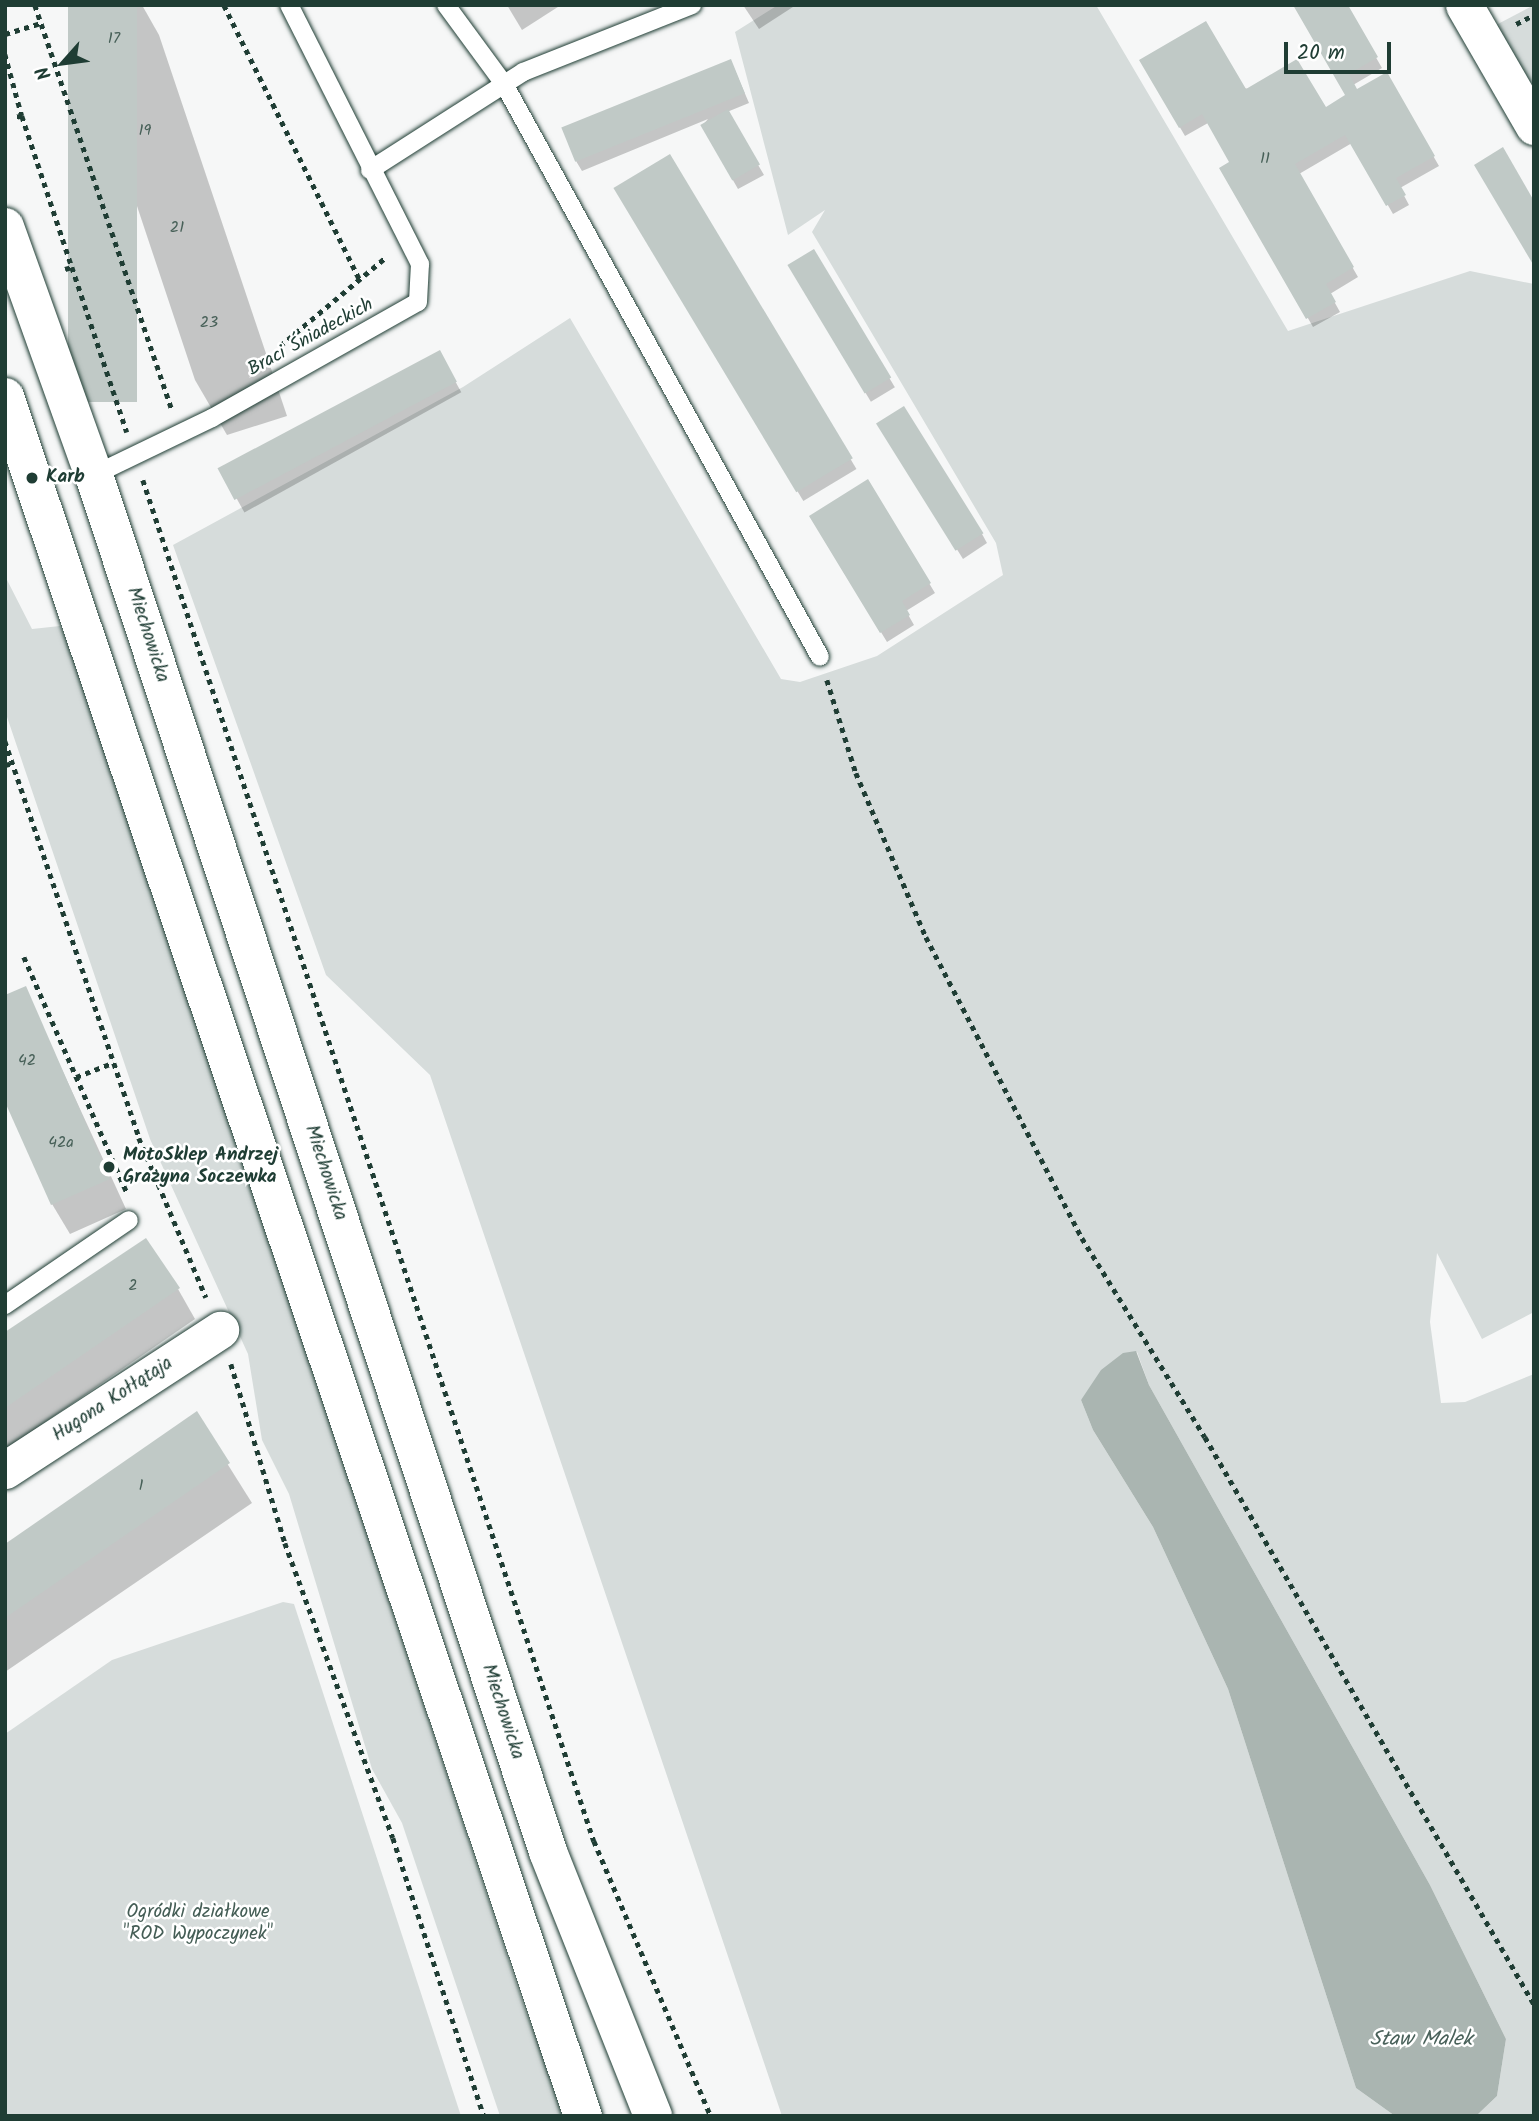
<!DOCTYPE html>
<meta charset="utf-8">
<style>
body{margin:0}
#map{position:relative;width:1539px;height:2121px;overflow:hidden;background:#f6f7f7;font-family:Kalam,sans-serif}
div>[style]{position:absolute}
.green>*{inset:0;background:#d6dcdb}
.water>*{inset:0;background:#aab5b1}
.shadow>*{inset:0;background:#0003;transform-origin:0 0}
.building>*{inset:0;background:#c0c9c6;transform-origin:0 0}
.path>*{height:4.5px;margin-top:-2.25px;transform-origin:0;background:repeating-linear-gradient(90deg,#1f3d34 0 5px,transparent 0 10px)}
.roads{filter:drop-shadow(0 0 2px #1f3d34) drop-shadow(0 0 2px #1f3d34)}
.service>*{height:18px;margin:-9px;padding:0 9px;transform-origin:9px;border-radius:9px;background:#fff}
.minor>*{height:37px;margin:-18.5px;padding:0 18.5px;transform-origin:18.5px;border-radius:18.5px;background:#fff}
.secondary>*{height:38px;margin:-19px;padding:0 19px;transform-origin:19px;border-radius:19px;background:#fff}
.dots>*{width:19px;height:19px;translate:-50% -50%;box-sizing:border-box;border:4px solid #fff;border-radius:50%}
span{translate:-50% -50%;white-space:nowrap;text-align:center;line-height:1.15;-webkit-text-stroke:5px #fff;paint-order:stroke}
.number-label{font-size:16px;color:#476058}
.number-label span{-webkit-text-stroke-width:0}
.street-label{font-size:19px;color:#1f3d34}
.poi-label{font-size:19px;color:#1f3d34;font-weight:700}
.left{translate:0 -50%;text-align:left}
.park-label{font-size:19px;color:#445d55}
.water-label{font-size:21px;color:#49615a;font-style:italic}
.frame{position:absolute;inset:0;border:7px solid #1f3d34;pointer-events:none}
.north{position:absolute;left:28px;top:28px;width:70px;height:70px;-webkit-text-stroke:5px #fff;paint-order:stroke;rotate:242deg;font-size:19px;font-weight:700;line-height:28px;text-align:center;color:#1f3d34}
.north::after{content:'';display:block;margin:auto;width:24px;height:32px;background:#1f3d34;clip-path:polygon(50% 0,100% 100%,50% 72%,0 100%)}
.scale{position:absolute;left:1284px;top:42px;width:107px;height:32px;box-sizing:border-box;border:4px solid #1f3d34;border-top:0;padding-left:9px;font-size:21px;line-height:24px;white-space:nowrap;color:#1f3d34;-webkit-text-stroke:5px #fff;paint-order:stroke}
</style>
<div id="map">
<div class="green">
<i style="clip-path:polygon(778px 5px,1096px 5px,1288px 331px,1470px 271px,1534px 284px,1534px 1312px,1482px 1339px,1437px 1253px,1430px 1322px,1441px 1403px,1465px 1402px,1534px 1374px,1534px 2116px,1476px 2116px,1497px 2096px,1506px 2039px,1430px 1885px,1149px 1385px,1137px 1352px,1081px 1400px,1093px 1430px,1153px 1527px,1228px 1689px,1356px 2088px,1395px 2116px,782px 2116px,430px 1075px,326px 975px,173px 545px,463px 387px,570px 318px,781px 679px,800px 682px,877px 656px,1003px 575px,996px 543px,812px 232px,825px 210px,788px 235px,735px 32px)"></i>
<i style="clip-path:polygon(1534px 5px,1534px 90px,1496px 25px)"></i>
<i style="clip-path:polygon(5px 576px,32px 629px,60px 626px,76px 658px,524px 2007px,566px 2116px,500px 2116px,402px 1823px,372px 1769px,289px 1494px,262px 1440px,248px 1354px,150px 1139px,5px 711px)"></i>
<i style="clip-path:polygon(283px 1602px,294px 1604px,461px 2116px,5px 2116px,5px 1734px,112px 1660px)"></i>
</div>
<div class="water">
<i style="clip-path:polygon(1136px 1351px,1149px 1385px,1430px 1885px,1506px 2039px,1497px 2096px,1476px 2116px,1395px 2116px,1356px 2088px,1228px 1689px,1153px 1527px,1093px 1430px,1081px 1400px,1101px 1370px,1123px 1353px)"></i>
</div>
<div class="shadow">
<i style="clip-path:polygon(70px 5px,142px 5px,159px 35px,287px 416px,227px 435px,195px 380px)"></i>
<i style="clip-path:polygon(507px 5px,561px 5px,522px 30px)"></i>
<i style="clip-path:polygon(743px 5px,796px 5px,759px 29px)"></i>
<i style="clip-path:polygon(1346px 5px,1382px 68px,1353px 85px,1356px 91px,1386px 74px,1439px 166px,1400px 188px,1409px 205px,1393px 214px,1352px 143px,1299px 174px,1358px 277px,1330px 294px,1340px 312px,1313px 327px,1222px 168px,1231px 163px,1208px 123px,1185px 136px,1141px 61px,1325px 109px,1348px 96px)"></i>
<i style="clip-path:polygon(731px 61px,749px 103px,727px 112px,764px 175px,738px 189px,702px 126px,708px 119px,582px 171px,576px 161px)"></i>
<i style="left:669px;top:157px;width:364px;height:62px;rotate:59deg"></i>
<i style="left:813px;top:251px;width:159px;height:28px;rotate:59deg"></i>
<i style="left:439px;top:352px;width:46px;height:248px;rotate:61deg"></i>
<i style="clip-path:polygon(884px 433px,982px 534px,987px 543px,963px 559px)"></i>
<i style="clip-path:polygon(868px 482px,935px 593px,906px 611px,914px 625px,887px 642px,811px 517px)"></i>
<i style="clip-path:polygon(25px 989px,126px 1209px,70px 1234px,52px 1204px)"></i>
<i style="clip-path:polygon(178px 1289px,195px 1319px,5px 1450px,5px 1334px)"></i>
<i style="clip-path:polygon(196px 1414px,252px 1503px,5px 1672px,5px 1546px)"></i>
</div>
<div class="building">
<i style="left:68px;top:5px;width:69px;height:397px"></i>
<i style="clip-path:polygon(1293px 5px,1348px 5px,1378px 57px,1349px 74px,1357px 89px,1387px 72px,1435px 156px,1396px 178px,1406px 195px,1386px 206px,1345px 135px,1295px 164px,1354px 267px,1326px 284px,1336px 302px,1306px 319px,1219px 168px,1229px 162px,1202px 114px,1179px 128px,1139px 60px,1206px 21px,1246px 89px,1297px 59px,1326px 107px,1345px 95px)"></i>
<i style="left:731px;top:59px;width:37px;height:183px;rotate:68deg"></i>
<i style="left:728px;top:109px;width:64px;height:32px;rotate:60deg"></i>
<i style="clip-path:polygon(1503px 147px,1534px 201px,1534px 266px,1474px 165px)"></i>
<i style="left:670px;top:154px;width:355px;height:66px;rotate:59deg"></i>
<i style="left:814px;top:249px;width:150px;height:31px;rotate:59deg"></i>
<i style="left:440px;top:350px;width:36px;height:252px;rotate:62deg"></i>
<i style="left:904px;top:406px;width:150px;height:33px;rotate:58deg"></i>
<i style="clip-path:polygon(868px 479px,931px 583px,902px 601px,910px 615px,880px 633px,809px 516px)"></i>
<i style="clip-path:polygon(26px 986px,110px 1179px,51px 1205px,5px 1102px,5px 995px)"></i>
<i style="clip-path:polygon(146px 1238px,180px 1288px,5px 1408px,5px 1332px)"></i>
<i style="clip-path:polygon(197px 1411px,230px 1463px,5px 1618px,5px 1544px)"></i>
</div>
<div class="path">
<i style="left:35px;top:5px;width:428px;rotate:71.3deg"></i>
<i style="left:224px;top:5px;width:305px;rotate:63.7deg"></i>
<i style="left:1516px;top:24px;width:20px;rotate:-27deg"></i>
<i style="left:5px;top:34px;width:38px;rotate:-17deg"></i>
<i style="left:5px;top:54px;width:64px;rotate:74.7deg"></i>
<i style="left:22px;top:116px;width:8px;rotate:166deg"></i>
<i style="left:22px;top:116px;width:159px;rotate:71.7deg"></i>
<i style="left:65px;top:269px;width:7px;rotate:-16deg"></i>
<i style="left:72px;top:267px;width:174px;rotate:71.6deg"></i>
<i style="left:280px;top:346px;width:138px;rotate:-40deg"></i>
<i style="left:143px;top:480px;width:1434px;rotate:71.67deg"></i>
<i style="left:594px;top:1841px;width:299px;rotate:67deg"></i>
<i style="left:827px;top:680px;width:97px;rotate:72.7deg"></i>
<i style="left:856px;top:773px;width:178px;rotate:66.9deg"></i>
<i style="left:926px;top:937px;width:339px;rotate:62.6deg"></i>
<i style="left:1082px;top:1238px;width:234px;rotate:58.3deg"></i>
<i style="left:1205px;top:1437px;width:656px;rotate:59.88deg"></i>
<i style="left:5px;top:741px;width:419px;rotate:71.3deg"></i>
<i style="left:139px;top:1138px;width:173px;rotate:67.2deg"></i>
<i style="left:5px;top:765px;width:8px;rotate:-14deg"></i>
<i style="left:24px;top:957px;width:257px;rotate:66.4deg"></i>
<i style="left:76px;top:1077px;width:40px;rotate:-21deg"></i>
<i style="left:231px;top:1364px;width:187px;rotate:73.2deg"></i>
<i style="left:285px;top:1543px;width:314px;rotate:69.9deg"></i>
<i style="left:393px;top:1838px;width:293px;rotate:71.9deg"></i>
</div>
<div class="roads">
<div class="service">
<i style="left:446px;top:5px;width:98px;rotate:53.7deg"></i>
<i style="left:504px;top:84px;width:654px;rotate:61.12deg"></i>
<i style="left:370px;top:170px;width:182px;rotate:-32.6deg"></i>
<i style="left:523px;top:72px;width:182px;rotate:-21.6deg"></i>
<i style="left:94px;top:475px;width:131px;rotate:-25.8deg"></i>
<i style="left:212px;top:418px;width:236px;rotate:-29.4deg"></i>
<i style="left:418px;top:302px;width:38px;rotate:-87deg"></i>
<i style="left:420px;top:264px;width:290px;rotate:-116.8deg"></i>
<i style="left:5px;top:1305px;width:150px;rotate:-34.4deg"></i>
</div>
<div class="minor">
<i style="left:1464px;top:5px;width:140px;rotate:60deg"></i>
<i style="left:5px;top:1470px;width:257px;rotate:-33.1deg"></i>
</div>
<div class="secondary">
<i style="left:5px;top:227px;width:263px;rotate:70.3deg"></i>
<i style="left:94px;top:475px;width:1450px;rotate:71.75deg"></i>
<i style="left:548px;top:1852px;width:284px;rotate:68.3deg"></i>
<i style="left:5px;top:397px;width:1814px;rotate:71.42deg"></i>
</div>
</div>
<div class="dots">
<i style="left:32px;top:478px;background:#1f3d34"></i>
<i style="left:109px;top:1167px;background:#1f3d34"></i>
</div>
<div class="number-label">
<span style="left:114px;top:39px">17</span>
<span style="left:145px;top:131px">19</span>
<span style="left:1265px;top:159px">11</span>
<span style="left:177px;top:228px">21</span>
<span style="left:209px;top:323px">23</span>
<span style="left:27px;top:1061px">42</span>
<span style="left:61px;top:1143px">42a</span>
<span style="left:133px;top:1286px">2</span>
<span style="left:141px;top:1486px">1</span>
</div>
<div class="street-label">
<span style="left:311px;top:338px;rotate:-29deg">Braci Śniadeckich</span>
<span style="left:147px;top:635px;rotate:72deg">Miechowicka</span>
<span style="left:325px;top:1173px;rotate:72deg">Miechowicka</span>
<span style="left:113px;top:1400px;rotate:-33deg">Hugona Kołłątaja</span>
<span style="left:502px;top:1712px;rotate:72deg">Miechowicka</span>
</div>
<div class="poi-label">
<span class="left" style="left:46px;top:478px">Karb</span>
<span class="left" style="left:123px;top:1167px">MotoSklep Andrzej<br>Grażyna Soczewka</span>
</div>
<div class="park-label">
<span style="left:198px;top:1924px">Ogródki działkowe<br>"ROD Wypoczynek"</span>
</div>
<div class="water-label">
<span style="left:1421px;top:2040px">Staw Malek</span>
</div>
<div class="frame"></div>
<div class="north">N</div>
<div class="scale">20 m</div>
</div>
